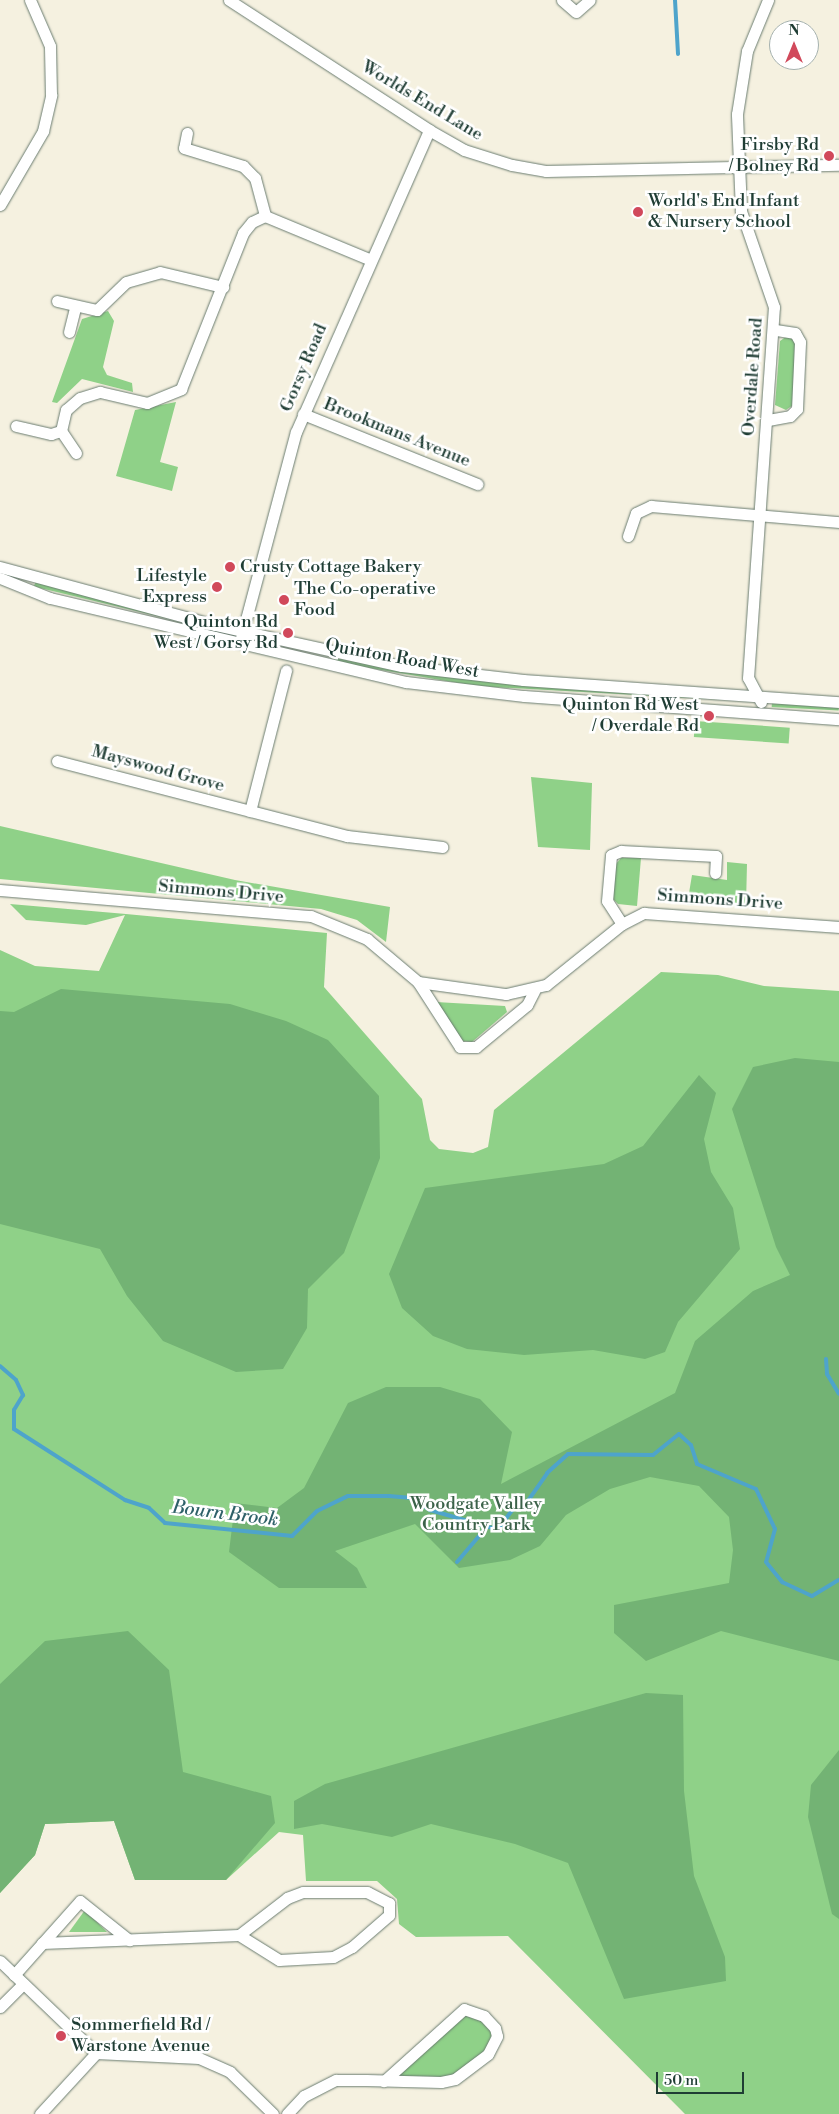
<!DOCTYPE html>
<style>
body{margin:0}
#map{position:relative;width:839px;height:2114px;overflow:hidden;background:#f5f1e0;font-family:"Libre Bodoni",serif}
div>[style]{position:absolute}
.green>*{inset:0;background:#8fd188;transform-origin:0 0}
.forest>*{inset:0;background:#73b374}
.stream>*{height:4px;margin:-2px;padding:0 2px;transform-origin:2px;border-radius:2px;background:#4ea4cb}
.roads{filter:drop-shadow(0 0 1px #6a7c70) drop-shadow(0 0 1px #6a7c70)}
.minor>*{height:11px;margin:-5.5px;padding:0 5.5px;transform-origin:5.5px;border-radius:5.5px;background:#fff}
.dots>*{width:14px;height:14px;translate:-50% -50%;box-sizing:border-box;border:2px solid #fff;border-radius:50%}
span{translate:-50% -50%;white-space:nowrap;text-align:center;line-height:1.15;-webkit-text-stroke:5px #fff;paint-order:stroke}
.street-label{font-size:18px;color:#1f3d34}
.poi-label{font-size:18px;color:#1f3d34}
.right{translate:-100% -50%;text-align:right}
.left{translate:0 -50%;text-align:left}
.park-label{font-size:18px;color:#3b6249}
.water-label{font-size:19px;color:#2f6169;font-style:italic}
.north{position:absolute;left:769px;top:20px;width:50px;height:50px;box-sizing:border-box;background:#fff;border:1px solid #a5b1ae;border-radius:50%;rotate:0deg;font-size:14px;font-weight:700;line-height:20px;text-align:center;color:#1f3d34}
.north::after{content:'';display:block;margin:auto;width:18px;height:22px;background:#d1495b;clip-path:polygon(50% 0,100% 100%,50% 72%,0 100%)}
.scale{position:absolute;left:656px;top:2072px;width:88px;height:22px;box-sizing:border-box;border:2px solid #1f3d34;border-top:0;padding-left:6px;font-size:15px;line-height:18px;white-space:nowrap;color:#1f3d34;-webkit-text-stroke:4px #fff;paint-order:stroke}
</style>
<div id="map">
<div class="green">
<i style="clip-path:polygon(108px 311px,114px 321px,103px 367px,107px 375px,132px 383px,133px 392px,82px 379px,57px 403px,52px 402px,82px 319px)"></i>
<i style="clip-path:polygon(787px 336px,795px 340px,793px 405px,786px 410px,775px 405px,780px 341px)"></i>
<i style="clip-path:polygon(176px 402px,160px 462px,178px 467px,172px 491px,116px 476px,135px 410px)"></i>
<i style="clip-path:polygon(36px 581px,211px 629px,40px 588px,34px 586px)"></i>
<i style="clip-path:polygon(335px 658px,399px 670px,725px 700px,476px 686px,334px 662px)"></i>
<i style="left:772px;top:701px;width:67px;height:6px;rotate:3deg"></i>
<i style="left:695px;top:721px;width:95px;height:16px;rotate:4deg"></i>
<i style="clip-path:polygon(531px 777px,592px 783px,590px 850px,538px 847px)"></i>
<i style="clip-path:polygon(0 826px,235px 880px,390px 907px,386px 942px,357px 920px,321px 909px,0 879px)"></i>
<i style="clip-path:polygon(621px 858px,641px 858px,637px 906px,618px 904px,611px 897px,615px 865px)"></i>
<i style="clip-path:polygon(727px 862px,747px 864px,746px 905px,687px 905px,692px 875px,727px 880px)"></i>
<i style="clip-path:polygon(10px 904px,126px 914px,327px 933px,324px 987px,422px 1099px,430px 1140px,439px 1149px,473px 1153px,488px 1147px,494px 1110px,661px 972px,718px 975px,764px 986px,839px 991px,839px 2114px,685px 2114px,508px 1936px,416px 1937px,399px 1924px,397px 1899px,377px 1881px,306px 1881px,303px 1835px,279px 1832px,226px 1880px,135px 1880px,114px 1821px,45px 1824px,35px 1855px,0 1893px,0 950px,35px 966px,99px 971px,125px 915px,86px 925px,26px 920px)"></i>
<i style="clip-path:polygon(436px 1002px,505px 1006px,507px 1012px,472px 1042px,463px 1041px,440px 1014px)"></i>
<i style="clip-path:polygon(85px 1910px,107px 1932px,69px 1932px)"></i>
<i style="clip-path:polygon(473px 2012px,493px 2029px,486px 2054px,455px 2078px,387px 2080px,454px 2016px)"></i>
</div>
<div class="forest">
<i style="clip-path:polygon(61px 989px,230px 1004px,286px 1021px,328px 1040px,379px 1096px,380px 1158px,344px 1253px,308px 1289px,307px 1328px,283px 1369px,236px 1372px,163px 1341px,127px 1296px,100px 1249px,0 1224px,0 1011px,14px 1012px)"></i>
<i style="clip-path:polygon(795px 1058px,839px 1062px,839px 1661px,721px 1631px,646px 1661px,614px 1633px,614px 1605px,729px 1583px,733px 1550px,729px 1517px,699px 1486px,650px 1477px,610px 1489px,566px 1515px,540px 1546px,510px 1560px,459px 1568px,415px 1524px,335px 1551px,357px 1568px,367px 1588px,279px 1588px,229px 1552px,235px 1503px,277px 1508px,304px 1488px,348px 1403px,386px 1387px,440px 1387px,480px 1399px,512px 1432px,501px 1484px,675px 1393px,695px 1341px,753px 1291px,790px 1275px,776px 1247px,732px 1109px,753px 1067px)"></i>
<i style="clip-path:polygon(699px 1075px,716px 1093px,704px 1139px,711px 1172px,733px 1208px,740px 1249px,678px 1322px,665px 1352px,645px 1359px,593px 1350px,524px 1355px,467px 1349px,433px 1336px,402px 1308px,389px 1274px,425px 1188px,604px 1164px,643px 1146px)"></i>
<i style="clip-path:polygon(128px 1631px,169px 1670px,183px 1772px,271px 1796px,275px 1823px,226px 1880px,135px 1880px,114px 1821px,45px 1824px,35px 1855px,0 1893px,0 1684px,45px 1641px)"></i>
<i style="clip-path:polygon(646px 1693px,683px 1695px,684px 1791px,694px 1876px,725px 1957px,726px 1981px,624px 1999px,568px 1863px,515px 1844px,431px 1824px,392px 1837px,322px 1824px,294px 1829px,294px 1801px,325px 1784px)"></i>
<i style="clip-path:polygon(839px 1750px,839px 1919px,832px 1914px,808px 1817px,811px 1785px)"></i>
</div>
<div class="stream">
<i style="left:675px;top:0;width:54px;rotate:86.8deg"></i>
<i style="left:826px;top:1359px;width:15px;rotate:86deg"></i>
<i style="left:827px;top:1374px;width:23px;rotate:59deg"></i>
<i style="left:0;top:1366px;width:21px;rotate:41deg"></i>
<i style="left:16px;top:1380px;width:17px;rotate:65deg"></i>
<i style="left:23px;top:1395px;width:17px;rotate:121deg"></i>
<i style="left:14px;top:1410px;width:19px;rotate:90deg"></i>
<i style="left:14px;top:1429px;width:132px;rotate:32.6deg"></i>
<i style="left:125px;top:1500px;width:25px;rotate:18deg"></i>
<i style="left:149px;top:1508px;width:22px;rotate:43deg"></i>
<i style="left:165px;top:1523px;width:128px;rotate:5.8deg"></i>
<i style="left:292px;top:1536px;width:35px;rotate:-45deg"></i>
<i style="left:317px;top:1511px;width:34px;rotate:-26deg"></i>
<i style="left:348px;top:1496px;width:41px"></i>
<i style="left:389px;top:1496px;width:23px;rotate:5deg"></i>
<i style="left:412px;top:1498px;width:22px;rotate:34deg"></i>
<i style="left:430px;top:1510px;width:65px;rotate:16.2deg"></i>
<i style="left:492px;top:1528px;width:9px;rotate:-18deg"></i>
<i style="left:501px;top:1525px;width:21px;rotate:-53deg"></i>
<i style="left:514px;top:1508px;width:11px;rotate:-15deg"></i>
<i style="left:525px;top:1505px;width:39px;rotate:-55deg"></i>
<i style="left:547px;top:1473px;width:28px;rotate:-42deg"></i>
<i style="left:568px;top:1454px;width:85px;rotate:0.7deg"></i>
<i style="left:653px;top:1455px;width:33px;rotate:-39deg"></i>
<i style="left:679px;top:1434px;width:16px;rotate:43deg"></i>
<i style="left:691px;top:1445px;width:20px;rotate:72deg"></i>
<i style="left:697px;top:1464px;width:64px;rotate:23deg"></i>
<i style="left:756px;top:1489px;width:44px;rotate:64.6deg"></i>
<i style="left:775px;top:1529px;width:34px;rotate:105deg"></i>
<i style="left:766px;top:1562px;width:26px;rotate:51deg"></i>
<i style="left:782px;top:1582px;width:33px;rotate:25deg"></i>
<i style="left:812px;top:1596px;width:31px;rotate:-31deg"></i>
<i style="left:457px;top:1562px;width:43px;rotate:-49.7deg"></i>
</div>
<div class="roads">
<div class="minor">
<i style="left:229px;top:0;width:239px;rotate:33deg"></i>
<i style="left:429px;top:130px;width:40px;rotate:29.7deg"></i>
<i style="left:464px;top:150px;width:50px;rotate:17.4deg"></i>
<i style="left:512px;top:165px;width:35px;rotate:10deg"></i>
<i style="left:546px;top:171px;width:293px;rotate:-1.2deg"></i>
<i style="left:562px;top:0;width:18px;rotate:41deg"></i>
<i style="left:576px;top:12px;width:18px;rotate:-41deg"></i>
<i style="left:187px;top:133px;width:15px;rotate:101deg"></i>
<i style="left:184px;top:148px;width:62px;rotate:17deg"></i>
<i style="left:243px;top:166px;width:17px;rotate:45deg"></i>
<i style="left:255px;top:178px;width:39px;rotate:75deg"></i>
<i style="left:0;top:205px;width:86px;rotate:-59.8deg"></i>
<i style="left:43px;top:131px;width:37px;rotate:-77deg"></i>
<i style="left:51px;top:95px;width:49px;rotate:-91.2deg"></i>
<i style="left:50px;top:46px;width:50px;rotate:-113.5deg"></i>
<i style="left:57px;top:301px;width:41px;rotate:12.7deg"></i>
<i style="left:97px;top:310px;width:40px;rotate:-44deg"></i>
<i style="left:126px;top:282px;width:35px;rotate:-16deg"></i>
<i style="left:160px;top:272px;width:65px;rotate:13.4deg"></i>
<i style="left:69px;top:332px;width:25px;rotate:-76deg"></i>
<i style="left:303px;top:414px;width:188px;rotate:21.9deg"></i>
<i style="left:768px;top:420px;width:22px;rotate:-10deg"></i>
<i style="left:790px;top:416px;width:10px;rotate:-45deg"></i>
<i style="left:797px;top:409px;width:67px;rotate:-87.4deg"></i>
<i style="left:800px;top:342px;width:10px;rotate:-119deg"></i>
<i style="left:795px;top:333px;width:20px;rotate:-171deg"></i>
<i style="left:16px;top:426px;width:36px;rotate:13deg"></i>
<i style="left:51px;top:434px;width:10px;rotate:-17deg"></i>
<i style="left:76px;top:453px;width:27px;rotate:-124deg"></i>
<i style="left:61px;top:431px;width:22px;rotate:-77deg"></i>
<i style="left:66px;top:410px;width:18px;rotate:-41deg"></i>
<i style="left:80px;top:398px;width:21px;rotate:-17deg"></i>
<i style="left:100px;top:392px;width:48px;rotate:13.2deg"></i>
<i style="left:147px;top:403px;width:37px;rotate:-22deg"></i>
<i style="left:181px;top:389px;width:168px;rotate:-68.3deg"></i>
<i style="left:243px;top:233px;width:14px;rotate:-51deg"></i>
<i style="left:252px;top:222px;width:14px;rotate:-25deg"></i>
<i style="left:265px;top:216px;width:113px;rotate:22.5deg"></i>
<i style="left:628px;top:536px;width:24px;rotate:-71deg"></i>
<i style="left:636px;top:513px;width:17px;rotate:-25deg"></i>
<i style="left:651px;top:506px;width:189px;rotate:4.9deg"></i>
<i style="left:0;top:567px;width:223px;rotate:15.1deg"></i>
<i style="left:215px;top:625px;width:191px;rotate:12.4deg"></i>
<i style="left:402px;top:666px;width:122px;rotate:6.6deg"></i>
<i style="left:523px;top:680px;width:317px;rotate:4deg"></i>
<i style="left:0;top:578px;width:54px;rotate:21.8deg"></i>
<i style="left:50px;top:598px;width:366px;rotate:13.3deg"></i>
<i style="left:406px;top:682px;width:119px;rotate:6.8deg"></i>
<i style="left:524px;top:696px;width:316px;rotate:4.2deg"></i>
<i style="left:241px;top:638px;width:213px;rotate:-75.1deg"></i>
<i style="left:296px;top:432px;width:330px;rotate:-66.2deg"></i>
<i style="left:761px;top:702px;width:27px;rotate:-118deg"></i>
<i style="left:748px;top:678px;width:372px;rotate:-86deg"></i>
<i style="left:774px;top:307px;width:102px;rotate:-109deg"></i>
<i style="left:741px;top:211px;width:97px;rotate:-92.4deg"></i>
<i style="left:737px;top:114px;width:64px;rotate:-81deg"></i>
<i style="left:747px;top:51px;width:55px;rotate:-67.6deg"></i>
<i style="left:57px;top:761px;width:300px;rotate:14.5deg"></i>
<i style="left:347px;top:836px;width:96px;rotate:6.6deg"></i>
<i style="left:250px;top:811px;width:145px;rotate:-75.6deg"></i>
<i style="left:0;top:890px;width:312px;rotate:4.8deg"></i>
<i style="left:311px;top:916px;width:61px;rotate:22.3deg"></i>
<i style="left:367px;top:939px;width:67px;rotate:40.1deg"></i>
<i style="left:418px;top:982px;width:89px;rotate:7.8deg"></i>
<i style="left:506px;top:994px;width:41px;rotate:-12.7deg"></i>
<i style="left:546px;top:985px;width:97px;rotate:-38.8deg"></i>
<i style="left:622px;top:924px;width:25px;rotate:-27deg"></i>
<i style="left:644px;top:913px;width:196px;rotate:4.1deg"></i>
<i style="left:622px;top:924px;width:27px;rotate:-123deg"></i>
<i style="left:607px;top:901px;width:46px;rotate:-85deg"></i>
<i style="left:611px;top:855px;width:11px;rotate:-22deg"></i>
<i style="left:621px;top:851px;width:95px;rotate:3deg"></i>
<i style="left:716px;top:856px;width:17px;rotate:93deg"></i>
<i style="left:418px;top:982px;width:77px;rotate:57.1deg"></i>
<i style="left:460px;top:1047px;width:16px"></i>
<i style="left:476px;top:1047px;width:66px;rotate:-39.5deg"></i>
<i style="left:527px;top:1005px;width:16px;rotate:-63deg"></i>
<i style="left:42px;top:1943px;width:197px;rotate:-2.3deg"></i>
<i style="left:239px;top:1935px;width:61px;rotate:-37.6deg"></i>
<i style="left:287px;top:1898px;width:17px;rotate:-21deg"></i>
<i style="left:303px;top:1892px;width:64px"></i>
<i style="left:367px;top:1892px;width:25px;rotate:27deg"></i>
<i style="left:389px;top:1903px;width:12px;rotate:90deg"></i>
<i style="left:389px;top:1915px;width:49px;rotate:139.1deg"></i>
<i style="left:352px;top:1947px;width:21px;rotate:152deg"></i>
<i style="left:333px;top:1957px;width:54px;rotate:176.8deg"></i>
<i style="left:279px;top:1960px;width:47px;rotate:-148deg"></i>
<i style="left:0;top:1961px;width:133px;rotate:43.8deg"></i>
<i style="left:96px;top:2053px;width:103px;rotate:2.8deg"></i>
<i style="left:199px;top:2058px;width:34px;rotate:24deg"></i>
<i style="left:230px;top:2072px;width:60px;rotate:44.3deg"></i>
<i style="left:14px;top:1975px;width:99px;rotate:-48.3deg"></i>
<i style="left:80px;top:1901px;width:63px;rotate:38.5deg"></i>
<i style="left:0;top:2007px;width:33px;rotate:-45deg"></i>
<i style="left:40px;top:2114px;width:83px;rotate:-47.4deg"></i>
<i style="left:287px;top:2114px;width:25px;rotate:-47deg"></i>
<i style="left:304px;top:2096px;width:36px;rotate:-27deg"></i>
<i style="left:336px;top:2080px;width:30px"></i>
<i style="left:366px;top:2080px;width:75px;rotate:1.5deg"></i>
<i style="left:441px;top:2082px;width:14px;rotate:-12deg"></i>
<i style="left:455px;top:2079px;width:41px;rotate:-37.1deg"></i>
<i style="left:488px;top:2054px;width:20px;rotate:-63deg"></i>
<i style="left:497px;top:2036px;width:8px;rotate:-104deg"></i>
<i style="left:495px;top:2028px;width:16px;rotate:-133deg"></i>
<i style="left:484px;top:2016px;width:21px;rotate:-161deg"></i>
<i style="left:464px;top:2009px;width:108px;rotate:138deg"></i>
</div>
</div>
<div class="dots">
<i style="left:829px;top:156px;background:#d1495b"></i>
<i style="left:638px;top:212px;background:#d1495b"></i>
<i style="left:230px;top:567px;background:#d1495b"></i>
<i style="left:217px;top:587px;background:#d1495b"></i>
<i style="left:284px;top:600px;background:#d1495b"></i>
<i style="left:288px;top:633px;background:#d1495b"></i>
<i style="left:709px;top:716px;background:#d1495b"></i>
<i style="left:61px;top:2036px;background:#d1495b"></i>
</div>
<div class="street-label">
<span style="left:422px;top:101px;rotate:31deg">Worlds End Lane</span>
<span style="left:304px;top:368px;rotate:-67deg">Gorsy Road</span>
<span style="left:753px;top:377px;rotate:-86deg">Overdale Road</span>
<span style="left:397px;top:433px;rotate:22deg">Brookmans Avenue</span>
<span style="left:402px;top:659px;rotate:10deg">Quinton Road West</span>
<span style="left:158px;top:769px;rotate:15deg">Mayswood Grove</span>
<span style="left:221px;top:892px;rotate:5deg">Simmons Drive</span>
<span style="left:720px;top:900px;rotate:4deg">Simmons Drive</span>
</div>
<div class="poi-label">
<span class="right" style="left:819px;top:156px">Firsby Rd<br>/ Bolney Rd</span>
<span class="left" style="left:648px;top:212px">World's End Infant<br>&amp; Nursery School</span>
<span class="left" style="left:240px;top:567px">Crusty Cottage Bakery</span>
<span class="right" style="left:207px;top:587px">Lifestyle<br>Express</span>
<span class="left" style="left:294px;top:600px">The Co-operative<br>Food</span>
<span class="right" style="left:278px;top:633px">Quinton Rd<br>West / Gorsy Rd</span>
<span class="right" style="left:699px;top:716px">Quinton Rd West<br>/ Overdale Rd</span>
<span class="left" style="left:71px;top:2036px">Sommerfield Rd /<br>Warstone Avenue</span>
</div>
<div class="park-label">
<span style="left:476px;top:1515px">Woodgate Valley<br>Country Park</span>
</div>
<div class="water-label">
<span style="left:225px;top:1514px;rotate:7deg">Bourn Brook</span>
</div>
<div class="north">N</div>
<div class="scale">50 m</div>
</div>
